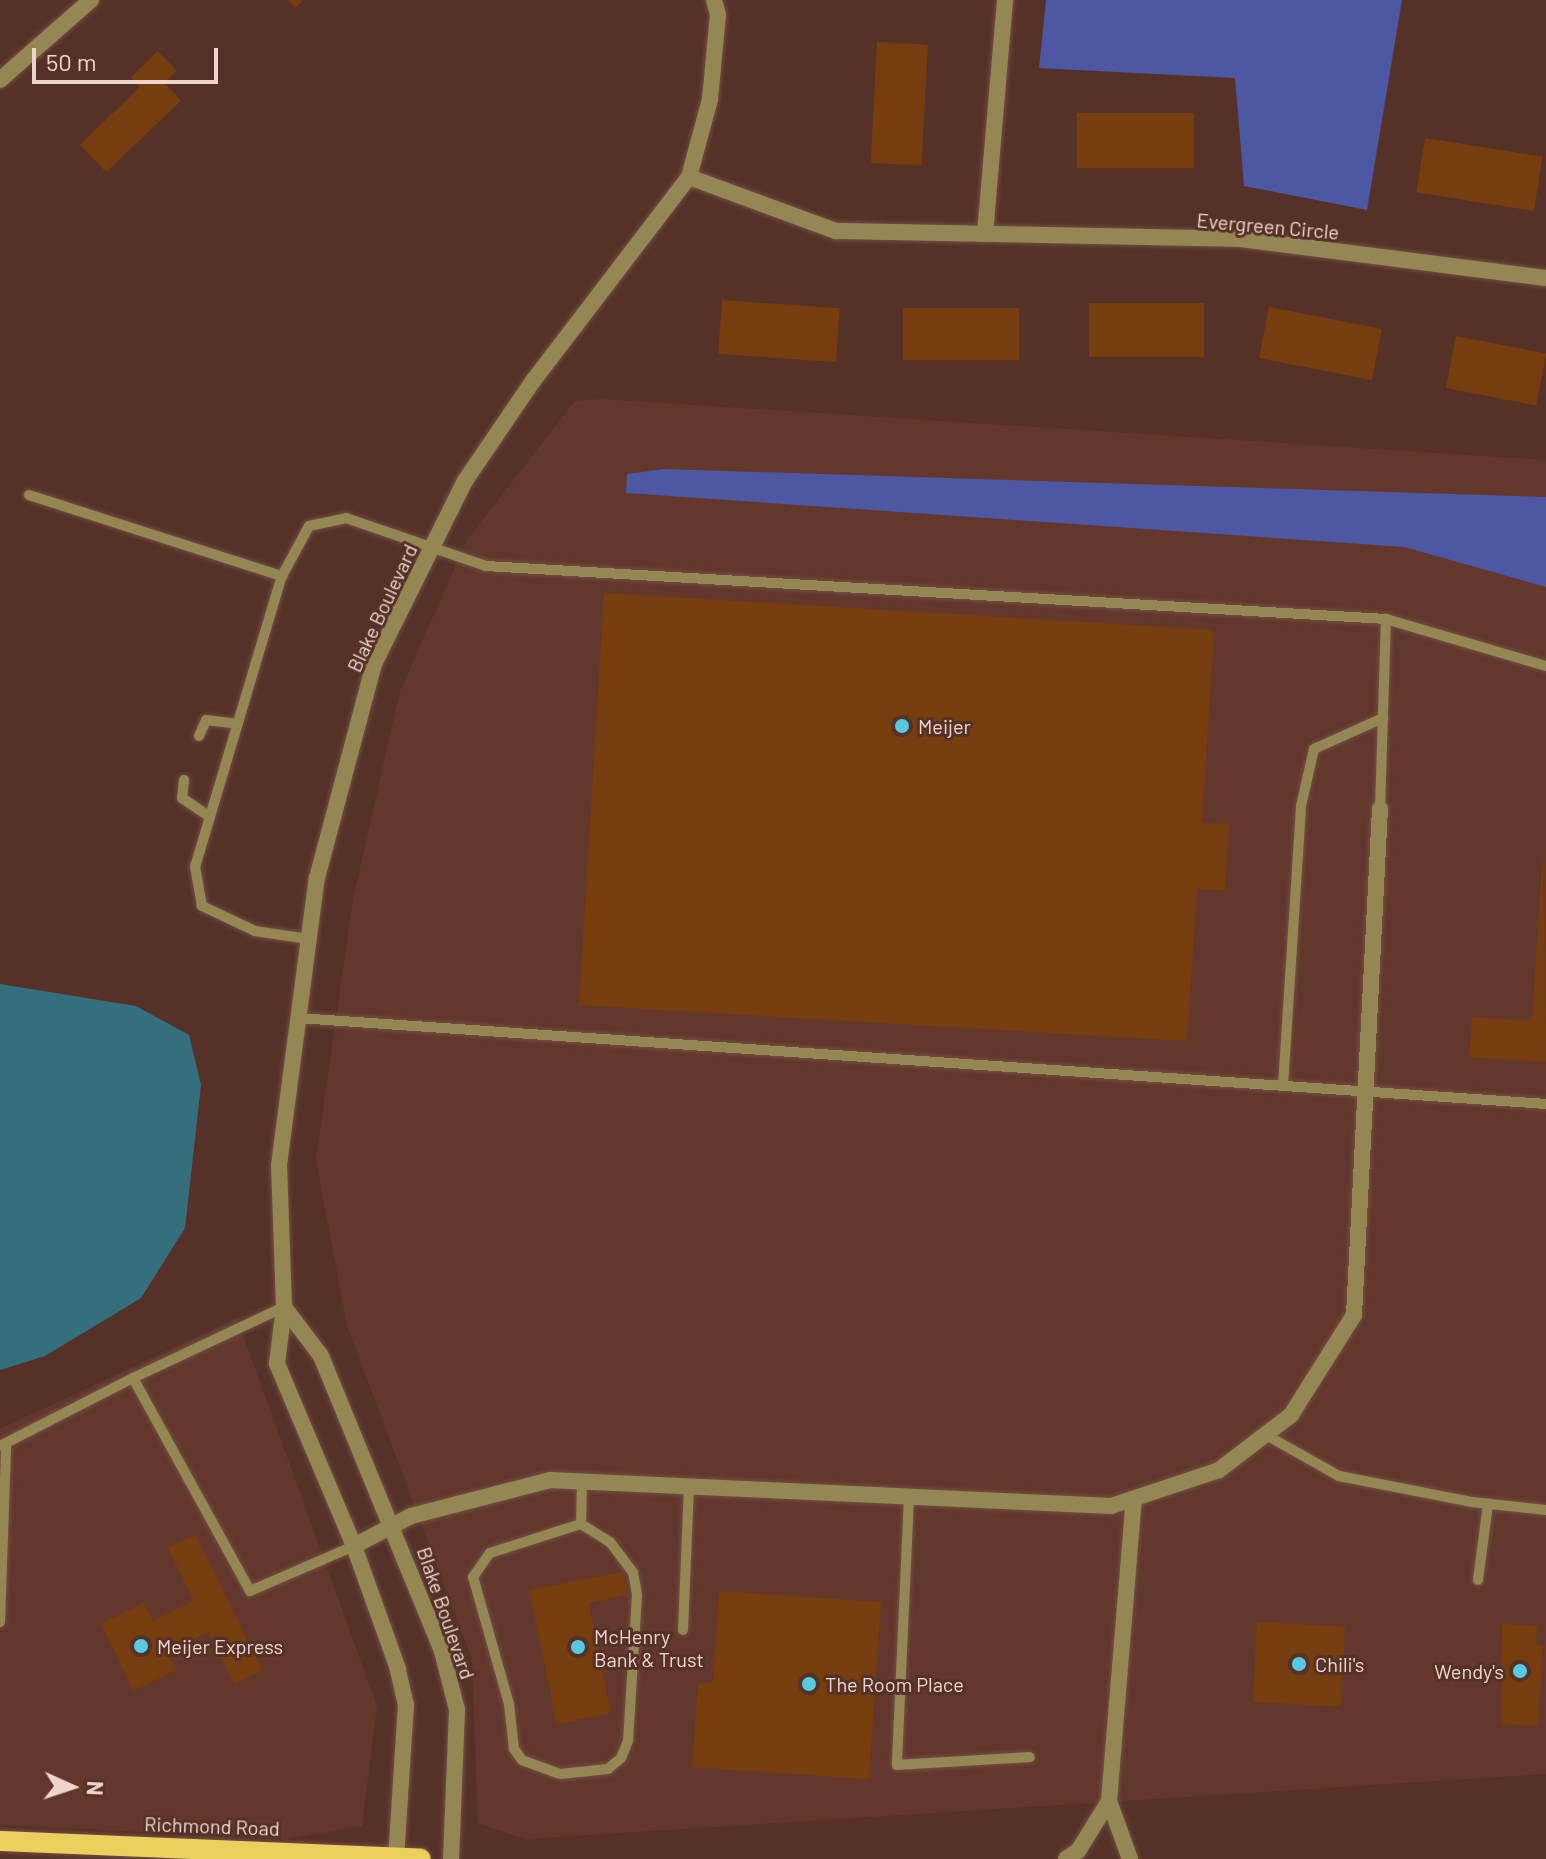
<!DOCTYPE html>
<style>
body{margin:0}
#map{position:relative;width:1546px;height:1859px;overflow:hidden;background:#563127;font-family:Barlow,sans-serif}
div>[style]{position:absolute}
.built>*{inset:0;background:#63372b}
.green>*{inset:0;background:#4d57a2}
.water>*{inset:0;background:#356f7d}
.building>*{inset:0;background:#763e0e;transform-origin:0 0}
.roads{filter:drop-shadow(0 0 2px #714f45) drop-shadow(0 0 2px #714f45)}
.service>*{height:10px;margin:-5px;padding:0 5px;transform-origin:5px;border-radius:5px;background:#948753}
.minor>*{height:16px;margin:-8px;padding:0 8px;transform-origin:8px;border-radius:8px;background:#948753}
.tertiary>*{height:16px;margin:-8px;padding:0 8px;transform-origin:8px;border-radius:8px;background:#948753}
.primary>*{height:20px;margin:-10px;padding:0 10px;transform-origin:10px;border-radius:10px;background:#ecd05e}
.dots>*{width:22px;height:22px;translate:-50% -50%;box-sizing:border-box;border:4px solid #563127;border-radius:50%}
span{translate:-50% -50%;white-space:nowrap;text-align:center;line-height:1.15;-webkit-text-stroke:6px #563127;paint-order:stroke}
.street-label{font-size:20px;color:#edd5ce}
.poi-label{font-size:20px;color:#edd5ce}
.left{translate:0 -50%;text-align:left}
.right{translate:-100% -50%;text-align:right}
.north{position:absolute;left:32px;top:1747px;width:80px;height:80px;-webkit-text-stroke:6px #563127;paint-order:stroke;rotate:93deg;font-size:22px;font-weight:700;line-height:32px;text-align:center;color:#edd5ce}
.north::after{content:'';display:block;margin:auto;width:28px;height:36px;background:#edd5ce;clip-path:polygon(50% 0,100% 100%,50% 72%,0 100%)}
.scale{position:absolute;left:32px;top:48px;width:186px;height:36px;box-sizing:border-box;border:4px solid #edd5ce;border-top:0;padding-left:10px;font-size:24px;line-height:28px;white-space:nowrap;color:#edd5ce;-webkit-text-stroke:6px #563127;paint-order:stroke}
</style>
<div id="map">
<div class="built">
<i style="clip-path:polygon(602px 399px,1546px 460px,1546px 1774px,525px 1839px,478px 1823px,472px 1659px,347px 1326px,316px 1160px,353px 899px,400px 691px,467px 540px,575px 401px)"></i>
<i style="clip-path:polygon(237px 1318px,377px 1706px,362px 1826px,287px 1839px,0 1825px,0 1429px)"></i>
</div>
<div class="green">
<i style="clip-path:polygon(1046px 0,1402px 0,1367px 210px,1244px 186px,1235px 78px,1039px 68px)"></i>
<i style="clip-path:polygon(664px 469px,1546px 497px,1546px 587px,1404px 547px,626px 493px,627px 474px)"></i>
</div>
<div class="water">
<i style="clip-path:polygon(0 984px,136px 1006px,189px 1035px,201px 1085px,185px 1228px,141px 1298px,45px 1356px,0 1370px)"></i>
</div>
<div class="building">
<i style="clip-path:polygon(288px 0,304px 0,295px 8px)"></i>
<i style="left:877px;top:42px;width:51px;height:121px;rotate:3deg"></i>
<i style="clip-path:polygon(158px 51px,177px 71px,164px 82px,181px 101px,106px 172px,80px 145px,140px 87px,131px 77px)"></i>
<i style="left:1077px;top:113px;width:117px;height:55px"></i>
<i style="left:1425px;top:138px;width:119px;height:55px;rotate:9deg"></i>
<i style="left:722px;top:300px;width:118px;height:54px;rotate:4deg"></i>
<i style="left:1204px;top:303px;width:54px;height:115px;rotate:90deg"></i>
<i style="left:1269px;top:307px;width:115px;height:52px;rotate:11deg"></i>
<i style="left:903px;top:308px;width:116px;height:52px"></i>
<i style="left:1456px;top:336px;width:92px;height:53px;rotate:11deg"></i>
<i style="clip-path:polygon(604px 593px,1214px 630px,1202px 823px,1229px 824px,1225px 890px,1197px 889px,1187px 1041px,579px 1005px)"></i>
<i style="clip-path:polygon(1543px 848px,1546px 1062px,1469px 1057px,1472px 1017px,1532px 1021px)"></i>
<i style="clip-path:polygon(195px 1534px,262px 1670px,234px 1684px,209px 1632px,168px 1652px,176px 1670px,134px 1691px,101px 1624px,143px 1603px,153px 1621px,194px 1601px,168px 1548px)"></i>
<i style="clip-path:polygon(623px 1572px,628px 1594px,589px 1603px,611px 1713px,557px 1724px,529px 1590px)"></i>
<i style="clip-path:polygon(719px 1591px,881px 1602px,869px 1779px,692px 1767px,698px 1684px,713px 1681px)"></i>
<i style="left:1257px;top:1622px;width:88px;height:80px;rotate:3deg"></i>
<i style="clip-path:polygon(1502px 1624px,1537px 1626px,1536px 1645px,1543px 1645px,1538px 1726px,1501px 1724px)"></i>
</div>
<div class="roads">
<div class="service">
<i style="left:29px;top:495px;width:266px;rotate:17.8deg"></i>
<i style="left:199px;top:736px;width:17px;rotate:-66deg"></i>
<i style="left:206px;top:720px;width:32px;rotate:7deg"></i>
<i style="left:184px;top:780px;width:18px;rotate:96deg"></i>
<i style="left:182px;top:798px;width:34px;rotate:34deg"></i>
<i style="left:1380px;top:809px;width:190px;rotate:-88.2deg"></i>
<i style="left:309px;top:939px;width:55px;rotate:-171.6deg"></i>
<i style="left:255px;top:931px;width:59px;rotate:-154.7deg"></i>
<i style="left:202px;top:906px;width:40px;rotate:-100deg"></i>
<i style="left:195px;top:867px;width:304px;rotate:-73.4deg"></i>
<i style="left:282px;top:576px;width:57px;rotate:-61.6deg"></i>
<i style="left:309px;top:526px;width:38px;rotate:-12deg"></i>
<i style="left:346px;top:518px;width:148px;rotate:18.9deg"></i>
<i style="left:486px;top:566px;width:902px;rotate:3.37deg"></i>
<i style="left:1386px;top:619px;width:167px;rotate:16.4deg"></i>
<i style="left:298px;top:1018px;width:1251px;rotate:3.94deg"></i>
<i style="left:1283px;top:1086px;width:281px;rotate:-86.3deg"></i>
<i style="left:1301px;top:806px;width:58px;rotate:-77.2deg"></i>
<i style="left:1314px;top:749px;width:76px;rotate:-24.2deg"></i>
<i style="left:133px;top:1378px;width:167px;rotate:-25.2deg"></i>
<i style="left:1266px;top:1435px;width:84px;rotate:29.3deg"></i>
<i style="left:1339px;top:1476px;width:136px;rotate:11.1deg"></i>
<i style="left:1472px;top:1502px;width:74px;rotate:6.2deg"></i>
<i style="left:0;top:1446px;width:149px;rotate:-27.1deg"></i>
<i style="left:133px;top:1378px;width:243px;rotate:61.2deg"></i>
<i style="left:250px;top:1591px;width:113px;rotate:-23.4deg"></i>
<i style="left:909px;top:1497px;width:268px;rotate:92.6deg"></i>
<i style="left:897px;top:1765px;width:133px;rotate:-3.4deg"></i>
<i style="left:581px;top:1524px;width:34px;rotate:32deg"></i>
<i style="left:610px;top:1542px;width:38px;rotate:53deg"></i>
<i style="left:633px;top:1572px;width:23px;rotate:80deg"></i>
<i style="left:637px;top:1595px;width:146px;rotate:93.5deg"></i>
<i style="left:628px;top:1741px;width:18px;rotate:112deg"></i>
<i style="left:621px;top:1758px;width:17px;rotate:140deg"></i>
<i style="left:608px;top:1769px;width:48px;rotate:174.1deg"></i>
<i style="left:560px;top:1774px;width:40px;rotate:-159.8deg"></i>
<i style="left:522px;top:1760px;width:14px;rotate:-126deg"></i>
<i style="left:514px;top:1749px;width:45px;rotate:-96.3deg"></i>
<i style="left:509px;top:1704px;width:132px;rotate:-105.8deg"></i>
<i style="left:473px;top:1577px;width:29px;rotate:-55deg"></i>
<i style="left:490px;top:1553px;width:96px;rotate:-17.7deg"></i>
<i style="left:581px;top:1524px;width:42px;rotate:-88.6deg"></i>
<i style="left:1478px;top:1580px;width:77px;rotate:-82.5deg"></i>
<i style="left:0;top:1622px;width:176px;rotate:-88deg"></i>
<i style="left:683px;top:1630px;width:143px;rotate:-87.6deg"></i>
</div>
<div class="minor">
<i style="left:689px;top:177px;width:157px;rotate:20.2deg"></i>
<i style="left:836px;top:231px;width:405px;rotate:1.1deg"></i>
<i style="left:1241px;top:239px;width:307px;rotate:7.3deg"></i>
<i style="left:985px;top:234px;width:235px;rotate:-85.1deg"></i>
<i style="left:284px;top:1307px;width:61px;rotate:52.9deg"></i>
<i style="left:321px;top:1356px;width:319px;rotate:67.7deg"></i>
<i style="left:442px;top:1651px;width:61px;rotate:75.7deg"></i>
<i style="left:457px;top:1710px;width:149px;rotate:92.3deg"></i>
<i style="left:354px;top:1546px;width:64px;rotate:-27.8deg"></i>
<i style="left:411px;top:1516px;width:144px;rotate:-14.5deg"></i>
<i style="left:550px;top:1480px;width:562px;rotate:2.65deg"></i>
<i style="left:1111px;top:1506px;width:114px;rotate:-18.4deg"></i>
<i style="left:1219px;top:1470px;width:91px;rotate:-37.4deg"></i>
<i style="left:1291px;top:1415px;width:118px;rotate:-57.8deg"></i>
<i style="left:1354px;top:1315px;width:507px;rotate:-87.06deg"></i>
<i style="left:1109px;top:1801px;width:62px;rotate:70.1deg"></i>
<i style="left:396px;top:1859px;width:154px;rotate:-86.3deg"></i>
<i style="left:406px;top:1705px;width:37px;rotate:-103deg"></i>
<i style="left:398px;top:1669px;width:131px;rotate:-109.7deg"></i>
<i style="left:354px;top:1546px;width:198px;rotate:-112.9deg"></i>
<i style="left:277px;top:1364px;width:57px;rotate:-83deg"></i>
<i style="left:284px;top:1307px;width:142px;rotate:-92deg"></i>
<i style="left:279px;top:1165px;width:290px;rotate:-82.5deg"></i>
<i style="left:317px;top:878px;width:221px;rotate:-75.1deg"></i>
<i style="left:374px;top:664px;width:204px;rotate:-63.6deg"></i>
<i style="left:465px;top:481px;width:121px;rotate:-55.8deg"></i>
<i style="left:533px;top:381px;width:257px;rotate:-52.6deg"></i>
<i style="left:689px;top:177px;width:81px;rotate:-74.9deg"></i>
<i style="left:710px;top:99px;width:84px;rotate:-84.6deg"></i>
<i style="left:718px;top:15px;width:16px;rotate:-105deg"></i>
<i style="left:1066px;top:1859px;width:14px;rotate:-34deg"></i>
<i style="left:1078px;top:1851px;width:59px;rotate:-58.2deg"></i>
<i style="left:1109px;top:1801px;width:303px;rotate:-85.3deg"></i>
</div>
<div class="tertiary">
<i style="left:0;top:80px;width:121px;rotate:-41.3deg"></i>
</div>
<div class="primary">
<i style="left:0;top:1841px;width:421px;rotate:2.4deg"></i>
</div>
</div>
<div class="dots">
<i style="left:902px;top:726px;background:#58c9e3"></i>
<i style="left:141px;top:1646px;background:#58c9e3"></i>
<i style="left:578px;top:1647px;background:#58c9e3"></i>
<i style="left:1299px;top:1664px;background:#58c9e3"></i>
<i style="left:1520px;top:1671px;background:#58c9e3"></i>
<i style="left:809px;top:1684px;background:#58c9e3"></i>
</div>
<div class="street-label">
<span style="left:1268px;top:226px;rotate:5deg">Evergreen Circle</span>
<span style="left:382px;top:608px;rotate:-65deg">Blake Boulevard</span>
<span style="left:446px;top:1613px;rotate:71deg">Blake Boulevard</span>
<span style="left:212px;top:1826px;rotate:2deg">Richmond Road</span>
</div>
<div class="poi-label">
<span class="left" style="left:918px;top:726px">Meijer</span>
<span class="left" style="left:594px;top:1648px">McHenry<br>Bank &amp; Trust</span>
<span class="left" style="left:157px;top:1646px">Meijer Express</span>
<span class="left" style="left:1315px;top:1664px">Chili's</span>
<span class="right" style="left:1504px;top:1671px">Wendy's</span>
<span class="left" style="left:825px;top:1684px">The Room Place</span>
</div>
<div class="north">N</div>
<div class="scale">50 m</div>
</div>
